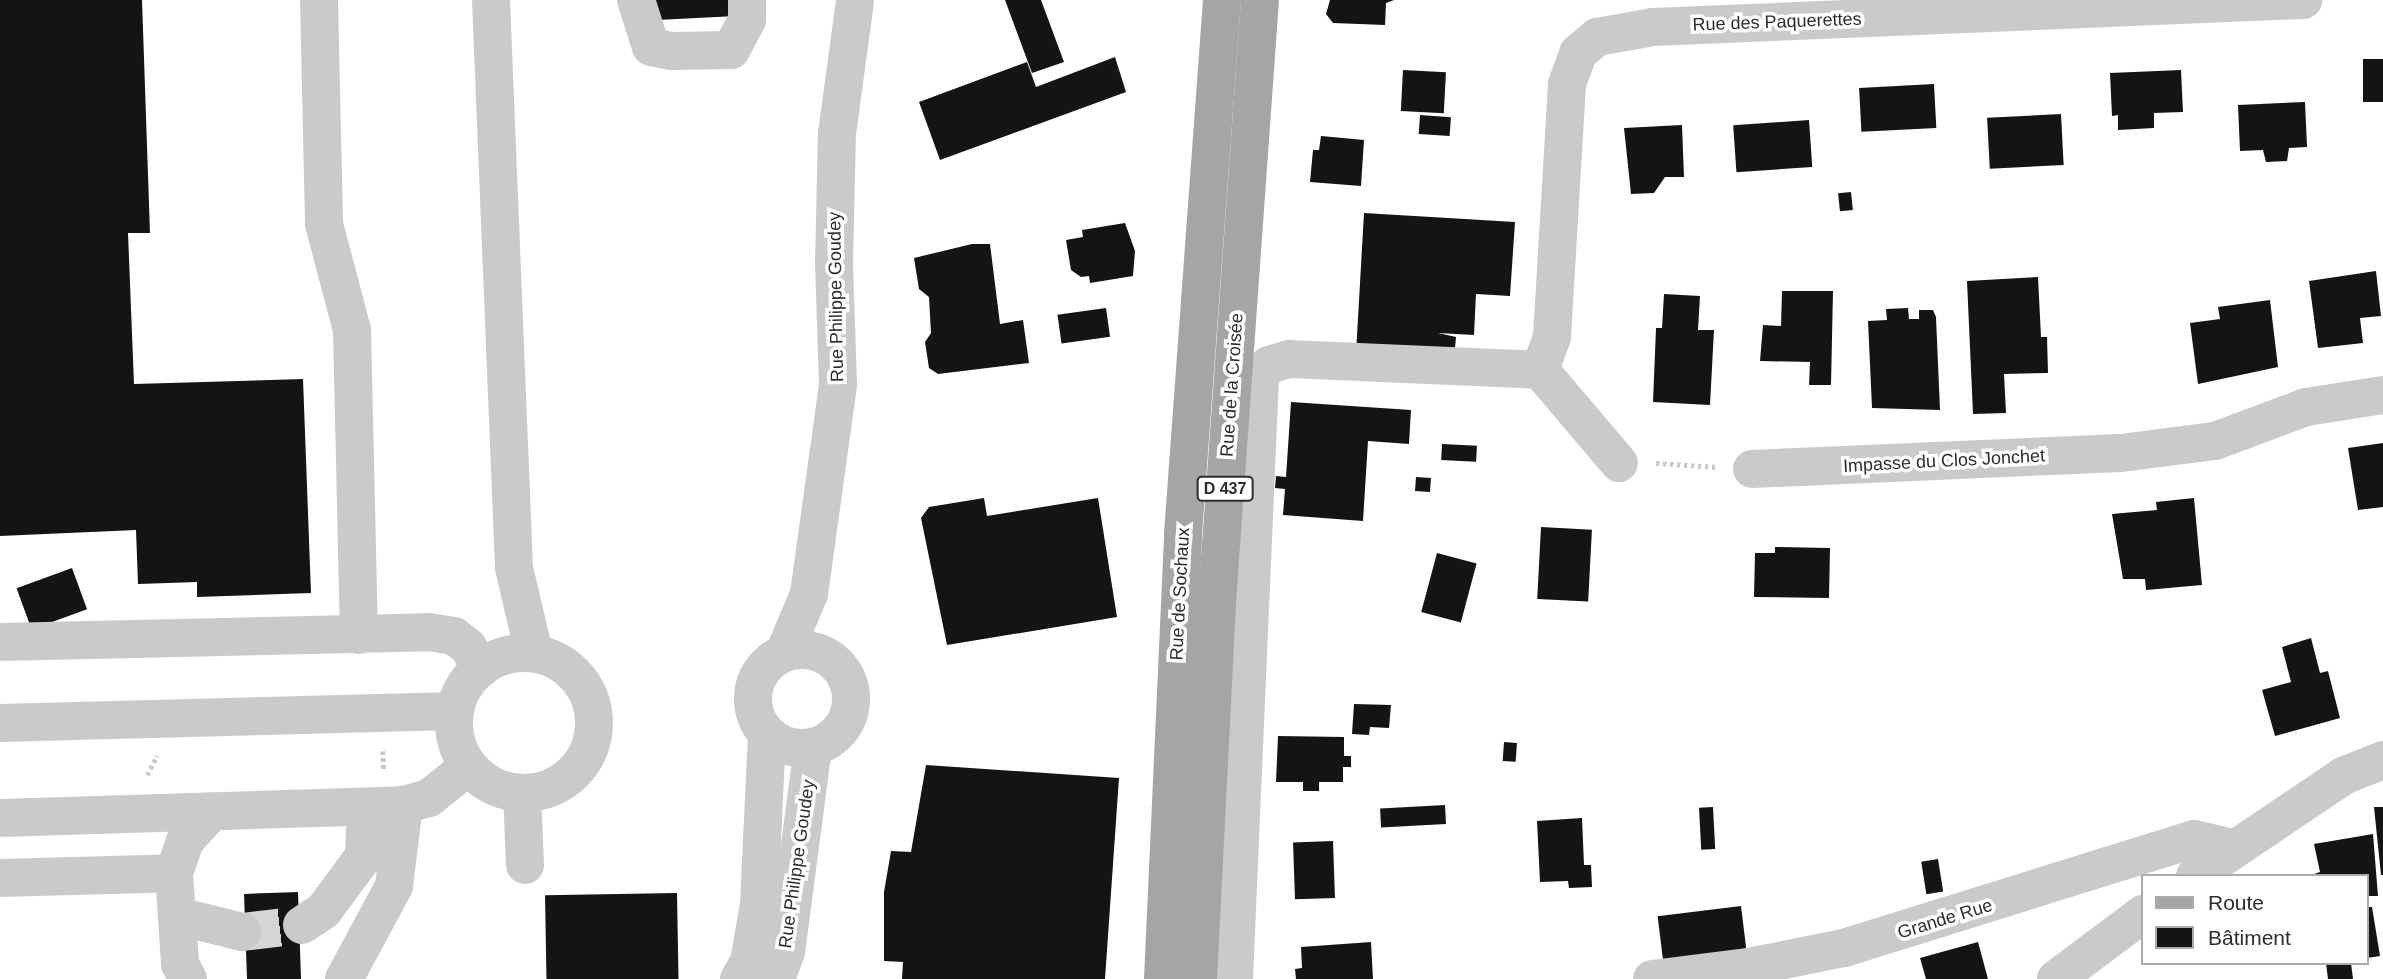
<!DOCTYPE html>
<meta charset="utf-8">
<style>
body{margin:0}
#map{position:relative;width:2383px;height:979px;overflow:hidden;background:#fff;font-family:Helvetica,sans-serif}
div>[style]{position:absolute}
.building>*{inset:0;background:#141414;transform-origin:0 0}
.minor-tunnel>*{height:38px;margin-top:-19px;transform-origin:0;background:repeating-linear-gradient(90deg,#d5d5d5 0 38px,transparent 0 57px)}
.path>*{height:4.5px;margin-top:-2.25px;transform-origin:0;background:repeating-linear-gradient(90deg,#cacaca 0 3.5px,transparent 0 7px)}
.minor>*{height:38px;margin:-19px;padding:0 19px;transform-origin:19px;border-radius:19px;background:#cacaca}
.minor>.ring{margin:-19px;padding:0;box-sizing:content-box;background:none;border:38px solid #cacaca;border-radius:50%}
.major>*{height:38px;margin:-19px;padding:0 19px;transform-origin:19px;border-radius:19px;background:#a5a5a5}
span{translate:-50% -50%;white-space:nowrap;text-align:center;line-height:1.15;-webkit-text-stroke:7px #fff;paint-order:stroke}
.shield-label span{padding:2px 5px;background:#fff;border:2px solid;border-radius:5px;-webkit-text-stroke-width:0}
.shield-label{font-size:16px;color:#2d2d2d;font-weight:700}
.street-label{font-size:18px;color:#2d2d2d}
.legend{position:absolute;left:2141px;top:874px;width:228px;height:91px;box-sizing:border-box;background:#fff;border:2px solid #ababab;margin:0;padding:9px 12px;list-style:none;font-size:21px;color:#2d2d2d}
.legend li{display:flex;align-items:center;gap:14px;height:35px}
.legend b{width:35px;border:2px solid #ababab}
</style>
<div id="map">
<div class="building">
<i style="clip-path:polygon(0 0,142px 0,150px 233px,128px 233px,134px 384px,303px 379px,311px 593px,197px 597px,197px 582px,138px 584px,136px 530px,0 536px)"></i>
<i style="clip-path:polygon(656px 0,737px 0,737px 16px,657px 20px)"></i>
<i style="clip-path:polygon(1005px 0,1041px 0,1064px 62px,1032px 73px)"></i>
<i style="clip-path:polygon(1330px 0,1394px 0,1386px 3px,1385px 25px,1333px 23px,1326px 14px)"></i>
<i style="clip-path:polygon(1115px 57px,1126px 92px,940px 160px,919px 102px,1027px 62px,1036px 87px)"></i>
<i style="left:2363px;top:59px;width:20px;height:43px"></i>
<i style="left:1403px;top:70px;width:43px;height:41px;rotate:3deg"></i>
<i style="clip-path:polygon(2181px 70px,2183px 112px,2154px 113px,2154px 128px,2118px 130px,2118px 115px,2112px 116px,2110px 73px)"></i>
<i style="left:1934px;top:84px;width:44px;height:75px;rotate:87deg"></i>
<i style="clip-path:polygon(2305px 102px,2307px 147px,2289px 148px,2287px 161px,2266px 162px,2263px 150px,2240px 151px,2238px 105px)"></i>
<i style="left:2061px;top:114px;width:51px;height:74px;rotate:87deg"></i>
<i style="left:1420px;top:115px;width:31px;height:19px;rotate:4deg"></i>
<i style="left:1809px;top:120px;width:47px;height:76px;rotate:86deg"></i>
<i style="clip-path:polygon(1682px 125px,1684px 177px,1665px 177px,1654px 193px,1631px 194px,1624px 128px)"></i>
<i style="clip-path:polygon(1321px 136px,1364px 140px,1361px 186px,1310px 182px,1313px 150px,1319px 150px)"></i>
<i style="left:1851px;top:192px;width:18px;height:13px;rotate:84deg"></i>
<i style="clip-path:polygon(1364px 213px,1515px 222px,1510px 296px,1476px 294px,1474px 335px,1438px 333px,1456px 337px,1454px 359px,1356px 353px)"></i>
<i style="clip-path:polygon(1125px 223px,1135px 251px,1133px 276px,1090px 283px,1089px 276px,1081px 277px,1071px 270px,1066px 240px,1083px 237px,1082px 230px)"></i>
<i style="clip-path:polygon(972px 244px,990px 244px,1000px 324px,1023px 320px,1029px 363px,938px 374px,929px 368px,925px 342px,931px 333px,929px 297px,919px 289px,914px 258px)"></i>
<i style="clip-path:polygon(2376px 271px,2381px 316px,2360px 318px,2363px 343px,2318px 348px,2309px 281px)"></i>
<i style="clip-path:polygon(2038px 277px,2041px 337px,2047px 337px,2048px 373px,2004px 374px,2006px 413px,1973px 414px,1967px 281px)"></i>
<i style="clip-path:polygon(1782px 291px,1833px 291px,1831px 385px,1809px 385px,1810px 362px,1760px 361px,1763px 325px,1781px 326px)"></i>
<i style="clip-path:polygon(1664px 294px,1700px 296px,1698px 330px,1714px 330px,1710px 405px,1653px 402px,1656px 328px,1662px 328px)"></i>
<i style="clip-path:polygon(2270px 300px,2278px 367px,2198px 384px,2190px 323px,2220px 319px,2218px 307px)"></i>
<i style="left:1106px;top:308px;width:29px;height:49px;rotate:82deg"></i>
<i style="clip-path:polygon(1908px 308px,1909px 319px,1919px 319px,1919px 310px,1933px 310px,1936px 317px,1940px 410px,1872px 408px,1868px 321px,1887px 320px,1886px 309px)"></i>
<i style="clip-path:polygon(1291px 402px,1411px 410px,1409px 444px,1368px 441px,1363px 521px,1283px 515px,1285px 489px,1275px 488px,1276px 476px,1286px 477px)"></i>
<i style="clip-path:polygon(2383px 443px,2383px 507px,2358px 510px,2348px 448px)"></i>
<i style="left:1442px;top:444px;width:35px;height:16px;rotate:3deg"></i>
<i style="left:1416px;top:477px;width:15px;height:14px;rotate:4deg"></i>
<i style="clip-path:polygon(984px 498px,987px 516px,1098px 498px,1117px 617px,947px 645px,921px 518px,929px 507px)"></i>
<i style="clip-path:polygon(2194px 498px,2202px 585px,2146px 590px,2145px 579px,2123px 579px,2112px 514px,2157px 510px,2156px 502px)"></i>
<i style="left:1541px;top:527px;width:51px;height:72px;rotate:3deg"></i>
<i style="clip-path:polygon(1775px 547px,1830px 548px,1829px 598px,1754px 597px,1755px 553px,1775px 553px)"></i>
<i style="left:1437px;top:553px;width:41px;height:61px;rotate:15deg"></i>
<i style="left:72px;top:568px;width:44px;height:59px;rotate:70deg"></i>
<i style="clip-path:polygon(2311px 638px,2320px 673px,2328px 671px,2340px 718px,2275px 736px,2262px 690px,2291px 682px,2282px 647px)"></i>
<i style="clip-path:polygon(1354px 704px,1391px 705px,1389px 728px,1370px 727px,1369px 735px,1352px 734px)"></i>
<i style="clip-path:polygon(1278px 736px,1344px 737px,1344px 756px,1351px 756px,1351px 767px,1343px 767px,1343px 782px,1319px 782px,1319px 791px,1303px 791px,1303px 782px,1276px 782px)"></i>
<i style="left:1504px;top:742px;width:13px;height:19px;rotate:4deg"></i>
<i style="clip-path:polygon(926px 765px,1119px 778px,1105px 979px,902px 979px,903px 962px,884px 961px,884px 892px,891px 851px,911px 852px)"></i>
<i style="left:1445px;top:805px;width:19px;height:65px;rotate:87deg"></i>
<i style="left:1713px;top:807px;width:42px;height:14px;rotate:87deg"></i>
<i style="clip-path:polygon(2374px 807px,2383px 807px,2383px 875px,2381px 875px)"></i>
<i style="clip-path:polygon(1582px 818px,1584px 865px,1591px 865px,1592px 887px,1569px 888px,1568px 881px,1540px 882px,1537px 821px)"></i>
<i style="clip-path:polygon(2373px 834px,2378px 896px,2367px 896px,2367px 876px,2308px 876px,2320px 872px,2314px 844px)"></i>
<i style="left:1333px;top:841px;width:57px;height:40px;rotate:88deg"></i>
<i style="left:1938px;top:859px;width:33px;height:17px;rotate:81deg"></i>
<i style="left:298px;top:892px;width:87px;height:54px;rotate:88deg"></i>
<i style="left:677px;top:893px;width:86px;height:132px;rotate:89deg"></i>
<i style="left:1741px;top:906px;width:50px;height:84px;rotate:83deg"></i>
<i style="clip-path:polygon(2367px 907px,2372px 907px,2380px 956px,2367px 958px)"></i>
<i style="clip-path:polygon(1371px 942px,1373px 979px,1296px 979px,1295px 969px,1302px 968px,1301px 947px)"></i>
<i style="clip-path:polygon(1978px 942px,1988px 979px,1926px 979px,1920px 958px)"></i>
<i style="clip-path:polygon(2326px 963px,2351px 963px,2353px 979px,2328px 979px)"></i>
</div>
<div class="minor-tunnel">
<i style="left:242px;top:932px;width:60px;rotate:-6.7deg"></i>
</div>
<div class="path">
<i style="left:1656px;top:463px;width:61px;rotate:3.8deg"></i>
<i style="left:383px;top:751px;width:19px;rotate:87deg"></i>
<i style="left:147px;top:775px;width:22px;rotate:-63deg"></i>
</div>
<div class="minor">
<i style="left:319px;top:0;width:224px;rotate:88.7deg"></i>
<i style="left:324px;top:224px;width:110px;rotate:75.2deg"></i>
<i style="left:352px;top:330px;width:305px;rotate:88.7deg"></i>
<i style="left:491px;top:0;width:568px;rotate:87.68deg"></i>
<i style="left:514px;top:568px;width:87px;rotate:76.8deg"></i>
<i style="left:636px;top:0;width:49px;rotate:72.3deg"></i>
<i style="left:651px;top:47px;width:21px;rotate:11deg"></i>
<i style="left:672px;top:51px;width:59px;rotate:-1deg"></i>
<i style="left:731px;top:50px;width:34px;rotate:-62deg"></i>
<i style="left:747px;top:20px;width:20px;rotate:-90deg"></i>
<i style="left:1540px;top:370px;width:35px;rotate:-70deg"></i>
<i style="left:1552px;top:337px;width:253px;rotate:-86.6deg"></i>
<i style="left:1567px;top:84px;width:33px;rotate:-70deg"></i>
<i style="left:1578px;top:53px;width:25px;rotate:-40deg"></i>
<i style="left:1597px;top:37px;width:57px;rotate:-10.1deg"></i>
<i style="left:1653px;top:27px;width:651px;rotate:-2.38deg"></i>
<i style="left:1540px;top:370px;width:122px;rotate:49.7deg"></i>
<i style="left:1752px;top:469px;width:369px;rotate:-2.5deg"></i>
<i style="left:2121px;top:453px;width:95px;rotate:-7.3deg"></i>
<i style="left:2215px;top:441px;width:97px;rotate:-20.5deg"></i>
<i style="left:2306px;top:407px;width:78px;rotate:-8.9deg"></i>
<i style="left:0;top:642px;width:429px;rotate:-1.3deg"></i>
<i style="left:429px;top:632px;width:25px;rotate:9deg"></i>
<i style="left:454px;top:636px;width:18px;rotate:38deg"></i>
<i style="left:468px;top:647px;width:25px;rotate:58deg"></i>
<i class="ring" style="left:753px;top:650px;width:60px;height:60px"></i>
<i style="left:785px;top:651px;width:62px;rotate:-67.2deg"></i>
<i style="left:809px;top:594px;width:212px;rotate:-82.1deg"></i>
<i style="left:838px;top:384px;width:122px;rotate:-91.9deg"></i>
<i style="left:834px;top:262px;width:128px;rotate:-88.7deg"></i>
<i style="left:837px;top:134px;width:135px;rotate:-82.3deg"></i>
<i class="ring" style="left:454px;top:653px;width:102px;height:102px"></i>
<i style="left:0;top:723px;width:455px;rotate:-1.5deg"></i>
<i style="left:522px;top:793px;width:72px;rotate:87.6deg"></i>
<i style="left:0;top:818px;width:404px;rotate:-1.8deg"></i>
<i style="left:404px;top:805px;width:26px;rotate:-16deg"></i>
<i style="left:429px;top:798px;width:51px;rotate:-38.7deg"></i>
<i style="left:174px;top:873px;width:34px;rotate:-71deg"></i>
<i style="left:185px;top:841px;width:40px;rotate:-48deg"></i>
<i style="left:2195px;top:876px;width:179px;rotate:-34deg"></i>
<i style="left:2343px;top:776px;width:43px;rotate:-21.8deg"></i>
<i style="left:0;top:878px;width:174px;rotate:-1.6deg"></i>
<i style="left:174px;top:873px;width:91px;rotate:86.2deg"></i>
<i style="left:180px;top:964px;width:17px;rotate:62deg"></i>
<i style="left:178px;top:916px;width:66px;rotate:14deg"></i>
<i style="left:302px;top:925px;width:27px;rotate:-34deg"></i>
<i style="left:324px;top:910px;width:67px;rotate:-53.5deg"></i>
<i style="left:364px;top:856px;width:49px;rotate:-87.7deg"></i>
<i style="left:344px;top:979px;width:106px;rotate:-61.7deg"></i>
<i style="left:394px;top:886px;width:82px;rotate:-83deg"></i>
<i style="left:739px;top:979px;width:20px;rotate:-60deg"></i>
<i style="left:749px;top:962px;width:59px;rotate:-80.2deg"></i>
<i style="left:759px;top:904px;width:170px;rotate:-87.3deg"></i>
<i style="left:776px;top:979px;width:29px;rotate:-70deg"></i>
<i style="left:786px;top:952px;width:206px;rotate:-82.5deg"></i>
<i style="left:1234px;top:979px;width:604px;rotate:-87.53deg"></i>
<i style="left:1260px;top:376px;width:14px;rotate:-51deg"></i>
<i style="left:1269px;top:365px;width:21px;rotate:-17deg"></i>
<i style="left:1289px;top:359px;width:251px;rotate:2.5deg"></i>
<i style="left:1652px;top:979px;width:98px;rotate:-7.1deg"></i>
<i style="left:1749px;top:967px;width:97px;rotate:-11.3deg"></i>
<i style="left:1844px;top:948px;width:367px;rotate:-17.3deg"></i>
<i style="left:2194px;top:839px;width:39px;rotate:13deg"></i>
<i style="left:2056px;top:979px;width:109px;rotate:-36.8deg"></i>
</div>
<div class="major">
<i style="left:1163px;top:979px;width:445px;rotate:-87.4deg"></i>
<i style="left:1183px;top:534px;width:535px;rotate:-85.82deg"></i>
<i style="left:1198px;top:979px;width:393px;rotate:-87.1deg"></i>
<i style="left:1218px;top:587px;width:589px;rotate:-85.91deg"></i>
</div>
<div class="shield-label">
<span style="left:1225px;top:489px">D 437</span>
</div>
<div class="street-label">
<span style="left:1777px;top:22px;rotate:-2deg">Rue des Paquerettes</span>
<span style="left:836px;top:297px;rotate:-91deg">Rue Philippe Goudey</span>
<span style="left:1232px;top:385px;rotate:-86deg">Rue de la Croisée</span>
<span style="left:1944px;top:461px;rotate:-3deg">Impasse du Clos Jonchet</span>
<span style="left:1180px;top:594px;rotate:-87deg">Rue de Sochaux</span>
<span style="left:797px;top:864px;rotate:-82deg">Rue Philippe Goudey</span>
<span style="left:1945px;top:919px;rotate:-17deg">Grande Rue</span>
</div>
<ul class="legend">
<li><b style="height:9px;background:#a5a5a5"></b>Route</li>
<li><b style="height:19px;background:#141414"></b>Bâtiment</li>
</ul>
</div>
